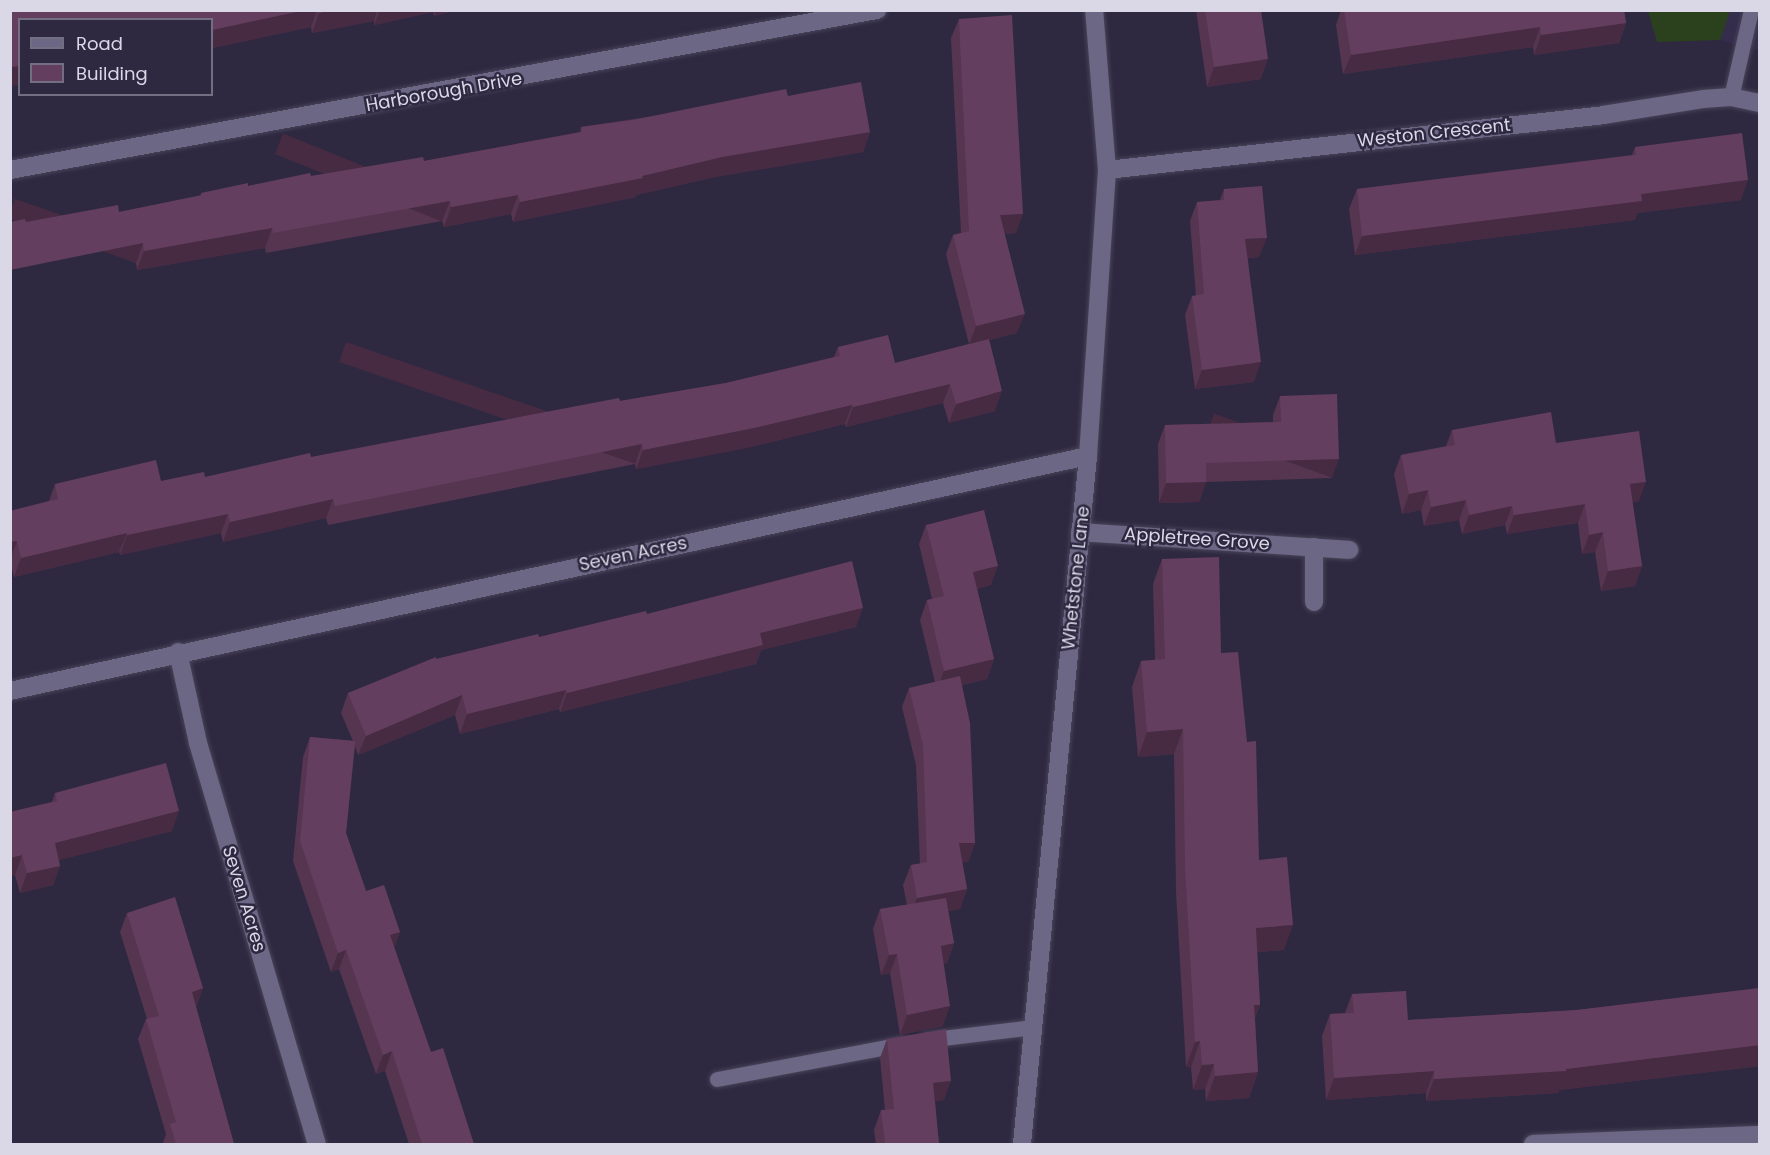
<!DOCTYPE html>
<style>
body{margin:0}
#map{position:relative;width:1770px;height:1155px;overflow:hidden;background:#2e2941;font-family:Poppins,sans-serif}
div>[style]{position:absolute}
.built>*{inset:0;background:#342d4c}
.green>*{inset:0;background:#2b401c}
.roads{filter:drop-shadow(0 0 2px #494459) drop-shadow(0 0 2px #494459)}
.service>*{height:15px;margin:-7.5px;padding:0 7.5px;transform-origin:7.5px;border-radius:7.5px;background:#6c6784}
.minor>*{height:18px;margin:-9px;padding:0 9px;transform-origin:9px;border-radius:9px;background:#6c6784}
.wall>*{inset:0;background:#563551}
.shaded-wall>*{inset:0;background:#462b42;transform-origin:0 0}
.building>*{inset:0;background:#643e5e}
span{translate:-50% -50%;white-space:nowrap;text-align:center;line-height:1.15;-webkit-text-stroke:5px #2e2941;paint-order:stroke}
.street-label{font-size:18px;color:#dad7e7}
.frame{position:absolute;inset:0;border:12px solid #dad7e7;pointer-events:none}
.legend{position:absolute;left:18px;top:18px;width:195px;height:78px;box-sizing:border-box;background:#2e2941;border:2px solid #736f83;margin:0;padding:8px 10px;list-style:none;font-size:18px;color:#dad7e7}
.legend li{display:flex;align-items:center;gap:12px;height:30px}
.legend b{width:30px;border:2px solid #736f83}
</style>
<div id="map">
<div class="built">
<i style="clip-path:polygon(1648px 11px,1759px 11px,1759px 51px,1720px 40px,1657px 42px)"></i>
</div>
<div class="green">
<i style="clip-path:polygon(1648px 11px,1648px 10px,1730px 11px,1720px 40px,1657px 42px)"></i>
</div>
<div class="roads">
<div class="service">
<i style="left:1731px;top:97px;width:89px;rotate:-77.1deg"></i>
<i style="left:926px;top:1040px;width:108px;rotate:-6.9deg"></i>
<i style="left:717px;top:1079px;width:188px;rotate:-10.7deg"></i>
</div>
<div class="minor">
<i style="left:10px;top:170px;width:882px;rotate:-10.46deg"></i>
<i style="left:1107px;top:170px;width:499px;rotate:-6.3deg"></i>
<i style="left:1603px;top:115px;width:101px;rotate:-9.1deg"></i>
<i style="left:1703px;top:99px;width:28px;rotate:-4deg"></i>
<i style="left:1731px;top:97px;width:30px;rotate:12deg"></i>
<i style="left:1080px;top:532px;width:270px;rotate:3.8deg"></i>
<i style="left:1314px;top:547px;width:55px;rotate:90deg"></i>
<i style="left:178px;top:652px;width:93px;rotate:77.6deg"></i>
<i style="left:198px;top:743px;width:418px;rotate:73.5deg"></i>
<i style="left:10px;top:691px;width:1103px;rotate:-12.3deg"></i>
<i style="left:1022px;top:1144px;width:691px;rotate:-84.52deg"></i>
<i style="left:1088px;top:456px;width:287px;rotate:-86.2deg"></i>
<i style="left:1107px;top:170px;width:161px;rotate:-94.6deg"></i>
<i style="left:1533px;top:1144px;width:227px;rotate:-2.3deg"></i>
</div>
</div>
<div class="wall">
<i style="clip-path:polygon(10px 10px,456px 10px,434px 16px,433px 12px,374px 25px,374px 21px,312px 33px,311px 27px,212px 48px,212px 20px,20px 20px,20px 84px,10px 86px)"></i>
<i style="clip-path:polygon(1196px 10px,1261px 10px,1261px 79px,1207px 87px)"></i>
<i style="clip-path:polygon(1341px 10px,1624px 10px,1626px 23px,1619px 43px,1534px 55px,1533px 47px,1343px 74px,1336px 25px)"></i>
<i style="clip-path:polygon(959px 19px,1016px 233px,1004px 234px,1017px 333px,989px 340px,995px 411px,949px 423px,943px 403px,846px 427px,845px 424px,746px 448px,636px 469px,635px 464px,328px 525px,326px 518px,223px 542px,221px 533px,120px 555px,119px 552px,14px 577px,10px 561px,10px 511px,49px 501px,55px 484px,161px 481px,205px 477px,620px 401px,726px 383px,834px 357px,838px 347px,895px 363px,969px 344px,946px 254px,953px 235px,961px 233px,951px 38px)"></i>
<i style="clip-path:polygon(788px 96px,870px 132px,863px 152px,715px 177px,636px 195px,636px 197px,513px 222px,511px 214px,444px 227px,442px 221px,266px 253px,265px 248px,137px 270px,136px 263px,26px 222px,119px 212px,200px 196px,201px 193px,248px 186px,311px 176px,424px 161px,580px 132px,581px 127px)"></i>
<i style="clip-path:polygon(1635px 147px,1741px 200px,1637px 213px,1635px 220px,1355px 255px,1349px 209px,1357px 189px,1632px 155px)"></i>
<i style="clip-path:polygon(1224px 189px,1259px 257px,1248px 258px,1254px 382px,1195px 389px,1185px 315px,1192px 296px,1196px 296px,1190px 221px,1197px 202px,1220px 200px)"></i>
<i style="clip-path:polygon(1280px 396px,1332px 478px,1206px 482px,1199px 502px,1159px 503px,1158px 444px,1165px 425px,1273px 422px,1273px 415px)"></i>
<i style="clip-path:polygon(1452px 430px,1556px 443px,1639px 501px,1632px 502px,1642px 566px,1635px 586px,1601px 591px,1595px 552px,1582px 554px,1578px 523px,1507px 534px,1505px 525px,1462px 534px,1459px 520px,1424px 526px,1421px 510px,1402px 514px,1394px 474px,1401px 455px,1446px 446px)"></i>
<i style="clip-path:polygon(926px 525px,991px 585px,977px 589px,994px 659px,987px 679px,962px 685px,975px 843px,968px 862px,962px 862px,967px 889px,960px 909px,948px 911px,954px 943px,947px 963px,944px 963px,943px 1026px,900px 1035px,890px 973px,881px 975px,873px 929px,880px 909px,907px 905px,903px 885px,911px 865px,920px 864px,916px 765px,902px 707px,909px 688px,935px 682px,920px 620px,927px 600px,932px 599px,919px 544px)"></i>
<i style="clip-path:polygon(1162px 559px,1221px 653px,1259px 860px,1284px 950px,1257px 952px,1260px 1005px,1255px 1018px,1258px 1072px,1249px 1098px,1206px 1101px,1205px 1089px,1193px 1090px,1191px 1067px,1186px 1067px,1176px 892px,1174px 754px,1138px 757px,1132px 687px,1141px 661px,1155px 660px,1153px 584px)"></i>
<i style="clip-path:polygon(647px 614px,856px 627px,761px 650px,756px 664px,560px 712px,559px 709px,460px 734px,455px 715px,358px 755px,355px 746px,346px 833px,366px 891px,400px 932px,394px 948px,431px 1052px,474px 1144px,409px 1144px,385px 1071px,376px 1074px,339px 969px,331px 972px,293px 861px,303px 757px,310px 737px,353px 741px,341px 713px,348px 693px,436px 659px)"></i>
<i style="clip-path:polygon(55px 793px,172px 831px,59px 860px,60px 866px,53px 885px,20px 893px,15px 875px,10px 876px,10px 812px,52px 802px)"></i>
<i style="clip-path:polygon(127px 913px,203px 988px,196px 1007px,234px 1144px,164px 1144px,163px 1143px,166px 1134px,138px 1039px,146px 1019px,147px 1019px,120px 932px)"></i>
<i style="clip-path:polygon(1760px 988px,1760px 1066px,1559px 1090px,1558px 1093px,1426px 1101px,1426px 1093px,1326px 1100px,1322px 1036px,1330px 1014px,1345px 1013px,1352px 994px,1408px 1020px,1577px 1010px)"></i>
<i style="clip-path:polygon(887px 1039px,944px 1100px,935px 1101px,939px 1144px,876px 1144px,874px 1130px,881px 1110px,885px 1110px,880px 1058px)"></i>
</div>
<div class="shaded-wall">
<i style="clip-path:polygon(305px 10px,317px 10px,311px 27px,212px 48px,212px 30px)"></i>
<i style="clip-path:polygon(333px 10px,377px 10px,374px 21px,312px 33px,319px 13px)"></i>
<i style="clip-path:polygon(380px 10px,434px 10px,433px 12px,374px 25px)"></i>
<i style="clip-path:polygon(436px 10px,456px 10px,434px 16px)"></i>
<i style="clip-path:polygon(1626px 23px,1619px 43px,1534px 55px,1541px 35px)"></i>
<i style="clip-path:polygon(1540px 27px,1533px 47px,1343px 74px,1351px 55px)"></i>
<i style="clip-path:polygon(1268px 59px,1261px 79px,1207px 87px,1214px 67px)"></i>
<i style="clip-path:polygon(20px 66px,20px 84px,10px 86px,10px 67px)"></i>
<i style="clip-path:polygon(870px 132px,863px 152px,715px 177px,636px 195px,636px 197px,513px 222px,520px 202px,642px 176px,722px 157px)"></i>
<i style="clip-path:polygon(1748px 180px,1741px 200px,1637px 213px,1635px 220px,1355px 255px,1362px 236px,1641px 194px)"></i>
<i style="clip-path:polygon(518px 195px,511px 214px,444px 227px,451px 207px)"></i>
<i style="left:450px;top:201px;width:22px;height:180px;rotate:112deg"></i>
<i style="clip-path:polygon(1023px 214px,1016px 233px,993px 235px,1000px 215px)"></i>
<i style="clip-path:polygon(272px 228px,265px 248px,137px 270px,144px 251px)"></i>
<i style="clip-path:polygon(1267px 238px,1259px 257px,1238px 258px,1245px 239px)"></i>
<i style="left:143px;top:243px;width:21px;height:136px;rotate:109deg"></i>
<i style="clip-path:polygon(1025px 314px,1017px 333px,969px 345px,976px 326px)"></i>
<i style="clip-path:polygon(1261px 362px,1254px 382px,1195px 389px,1202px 370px)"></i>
<i style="clip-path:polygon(950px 384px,943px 403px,846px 427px,853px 407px)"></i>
<i style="clip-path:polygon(1002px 391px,995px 411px,949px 423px,956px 404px)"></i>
<i style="clip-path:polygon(852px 405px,845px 424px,746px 448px,636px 469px,643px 450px)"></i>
<i style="left:642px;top:444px;width:21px;height:313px;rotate:109deg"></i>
<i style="left:1339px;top:459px;width:20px;height:133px;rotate:110deg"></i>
<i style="clip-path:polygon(1206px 482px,1199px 502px,1159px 503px,1166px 483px)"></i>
<i style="clip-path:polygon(1646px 482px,1639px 501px,1623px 504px,1630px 484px)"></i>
<i style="clip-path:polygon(1428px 490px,1421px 510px,1402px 514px,1409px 494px)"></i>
<i style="clip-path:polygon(333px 499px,326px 518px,223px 542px,230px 522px)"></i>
<i style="clip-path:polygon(1466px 500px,1459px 520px,1424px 526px,1431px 507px)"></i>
<i style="clip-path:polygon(1585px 504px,1578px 523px,1507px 534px,1514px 515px)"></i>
<i style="clip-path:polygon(1512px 506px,1505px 525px,1462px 534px,1469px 515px)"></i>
<i style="clip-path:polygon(228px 514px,221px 533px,120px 555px,127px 535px)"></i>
<i style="clip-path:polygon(1603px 532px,1595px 552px,1582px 554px,1589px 535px)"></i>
<i style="clip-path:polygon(127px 533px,119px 552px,14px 577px,21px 558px)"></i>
<i style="clip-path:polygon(17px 541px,10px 560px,10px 542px)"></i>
<i style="clip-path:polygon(998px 566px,991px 585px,966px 592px,973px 572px)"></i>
<i style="clip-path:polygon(1642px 566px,1635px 586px,1601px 591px,1608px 571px)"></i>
<i style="clip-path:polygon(863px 608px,856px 627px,761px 650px,756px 664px,560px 712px,567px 693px,760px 633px)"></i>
<i style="clip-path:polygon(994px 659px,987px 679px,937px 690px,944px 671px)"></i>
<i style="clip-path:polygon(566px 690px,559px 709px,460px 734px,467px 714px)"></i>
<i style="clip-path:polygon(462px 695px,455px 715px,358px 755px,366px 736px)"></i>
<i style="clip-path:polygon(1183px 729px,1174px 754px,1138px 757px,1147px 732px)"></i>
<i style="clip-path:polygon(179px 811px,172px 831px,48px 863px,55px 843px)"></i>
<i style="clip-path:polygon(959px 843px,975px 843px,968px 862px,952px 863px)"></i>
<i style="clip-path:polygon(22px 855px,15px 875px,10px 876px,10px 858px)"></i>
<i style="clip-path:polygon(60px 866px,53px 885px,20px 893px,27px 873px)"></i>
<i style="clip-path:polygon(967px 889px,960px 909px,910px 917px,917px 898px)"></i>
<i style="clip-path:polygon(1293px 925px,1284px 950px,1247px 953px,1256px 928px)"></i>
<i style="clip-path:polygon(400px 932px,393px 951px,390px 935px)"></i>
<i style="clip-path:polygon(954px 943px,947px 963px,934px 965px,941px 946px)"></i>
<i style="clip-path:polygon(346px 950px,339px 969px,331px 972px,338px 953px)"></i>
<i style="clip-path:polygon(897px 954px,890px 973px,881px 975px,889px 955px)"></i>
<i style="clip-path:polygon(203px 988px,196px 1008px,192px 992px)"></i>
<i style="clip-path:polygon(1254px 1005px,1260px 1005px,1250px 1030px)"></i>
<i style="clip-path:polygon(950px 1006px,943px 1026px,900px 1035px,907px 1015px)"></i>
<i style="clip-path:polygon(1200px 1041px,1191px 1067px,1186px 1067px,1195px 1042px)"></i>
<i style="clip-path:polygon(1760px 1045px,1760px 1066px,1559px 1090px,1558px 1093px,1426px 1101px,1434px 1079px,1566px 1069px)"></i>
<i style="clip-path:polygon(392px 1051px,385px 1071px,376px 1074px,383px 1055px)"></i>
<i style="clip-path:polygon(1214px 1064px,1205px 1089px,1193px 1090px,1202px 1065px)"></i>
<i style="clip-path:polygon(1434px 1071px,1426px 1093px,1326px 1100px,1334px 1078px)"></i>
<i style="clip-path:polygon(1258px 1072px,1249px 1098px,1206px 1101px,1215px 1076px)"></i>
<i style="clip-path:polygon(951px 1081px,944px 1100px,926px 1102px,933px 1083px)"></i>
</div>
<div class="building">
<i style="clip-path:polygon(10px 10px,305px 10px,212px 30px,212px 20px,20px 20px,20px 66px,10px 67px)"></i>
<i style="clip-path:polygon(319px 10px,333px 10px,319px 13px)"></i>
<i style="clip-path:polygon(1205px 10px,1261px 10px,1268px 59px,1214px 67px)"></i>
<i style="clip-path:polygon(1344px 10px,1624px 10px,1626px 23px,1541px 35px,1540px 27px,1351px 55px)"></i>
<i style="clip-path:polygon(1012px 15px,1023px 214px,1000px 215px,1025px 314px,976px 326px,953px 235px,969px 231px,959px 19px)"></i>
<i style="clip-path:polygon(861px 82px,870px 132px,722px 157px,642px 176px,643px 178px,520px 202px,518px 195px,451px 207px,450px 201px,273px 233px,272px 228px,144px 251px,143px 243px,10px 270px,10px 222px,25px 219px,26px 222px,118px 205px,119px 212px,202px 195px,201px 193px,248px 183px,248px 186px,310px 173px,311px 176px,423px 157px,424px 161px,582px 132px,581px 127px,633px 120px,786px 89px,788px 96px)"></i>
<i style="clip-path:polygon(1742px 133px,1748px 180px,1641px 194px,1642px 201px,1362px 236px,1357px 189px,1636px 155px,1635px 147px)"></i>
<i style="clip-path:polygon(1262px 186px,1267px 238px,1245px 239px,1261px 362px,1202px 370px,1192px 296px,1204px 294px,1197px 202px,1224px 200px,1224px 189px)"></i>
<i style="clip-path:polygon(888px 335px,895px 363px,989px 339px,1002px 391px,956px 404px,950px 384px,853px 407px,852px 405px,754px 428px,643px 450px,642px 444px,335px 506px,333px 499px,230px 522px,228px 514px,127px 535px,127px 533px,21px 558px,17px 541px,10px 542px,10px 511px,58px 499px,55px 484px,156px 460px,161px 481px,204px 472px,205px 477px,310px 453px,311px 457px,619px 398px,620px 401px,726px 383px,840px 356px,838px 347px)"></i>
<i style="clip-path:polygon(1337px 394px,1339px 459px,1206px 463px,1206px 482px,1166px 483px,1165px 425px,1281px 422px,1280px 396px)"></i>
<i style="clip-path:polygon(1551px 412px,1556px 443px,1639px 431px,1646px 482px,1630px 484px,1642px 566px,1608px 571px,1603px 532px,1589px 535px,1585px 504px,1514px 515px,1512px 506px,1469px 515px,1466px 500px,1431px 507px,1428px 490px,1409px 494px,1401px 455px,1455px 445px,1452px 430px)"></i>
<i style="clip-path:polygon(984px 510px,998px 566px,973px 572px,994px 659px,944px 671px,927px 600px,944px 596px,926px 525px)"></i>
<i style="clip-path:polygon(1219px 557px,1221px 653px,1238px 652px,1247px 742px,1256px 741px,1259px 860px,1287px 857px,1293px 925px,1256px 928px,1260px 1005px,1254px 1005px,1258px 1072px,1215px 1076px,1214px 1064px,1202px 1065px,1200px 1041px,1195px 1042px,1185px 867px,1183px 729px,1147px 732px,1141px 661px,1165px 659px,1162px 559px)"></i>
<i style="clip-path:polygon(852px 561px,863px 608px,760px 633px,763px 645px,567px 693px,566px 690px,467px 714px,462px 695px,366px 736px,348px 693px,436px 657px,436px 659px,538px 634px,539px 637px,646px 611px,647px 614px)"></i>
<i style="clip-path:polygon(960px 676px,970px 723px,975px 843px,959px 843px,967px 889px,917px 898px,911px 865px,927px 862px,923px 745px,909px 688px)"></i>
<i style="clip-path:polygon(310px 737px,355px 741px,346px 833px,366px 891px,384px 885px,400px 932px,390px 935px,431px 1052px,443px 1048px,474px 1144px,445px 1144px,445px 1143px,441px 1144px,422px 1144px,392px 1051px,383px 1055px,346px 950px,338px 953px,300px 841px)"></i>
<i style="clip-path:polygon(166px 763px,179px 811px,55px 843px,60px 866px,27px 873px,22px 855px,10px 858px,10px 812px,57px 801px,55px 793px)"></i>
<i style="clip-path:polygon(175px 897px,203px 988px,192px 992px,234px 1144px,176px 1144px,170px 1124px,176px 1122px,146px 1019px,159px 1016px,127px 913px)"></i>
<i style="clip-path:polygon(946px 898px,954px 943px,941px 946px,950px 1006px,907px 1015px,897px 954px,889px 955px,880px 909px)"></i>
<i style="clip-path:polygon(1760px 988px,1760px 1045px,1566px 1069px,1566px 1071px,1434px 1079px,1434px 1071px,1334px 1078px,1330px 1014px,1354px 1013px,1352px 994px,1406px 991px,1408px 1020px,1577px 1010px)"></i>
<i style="clip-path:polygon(946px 1029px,951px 1081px,933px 1083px,939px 1144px,885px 1144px,881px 1110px,894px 1109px,887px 1039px)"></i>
</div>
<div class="street-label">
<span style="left:444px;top:92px;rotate:-10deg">Harborough Drive</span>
<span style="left:1434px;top:133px;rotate:-6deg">Weston Crescent</span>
<span style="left:1197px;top:539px;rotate:4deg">Appletree Grove</span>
<span style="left:633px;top:554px;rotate:-12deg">Seven Acres</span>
<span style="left:1076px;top:578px;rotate:-84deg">Whetstone Lane</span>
<span style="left:244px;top:899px;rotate:73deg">Seven Acres</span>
</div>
<div class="frame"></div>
<ul class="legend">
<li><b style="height:8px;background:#6c6784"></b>Road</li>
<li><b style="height:16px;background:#643e5e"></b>Building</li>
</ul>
</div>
